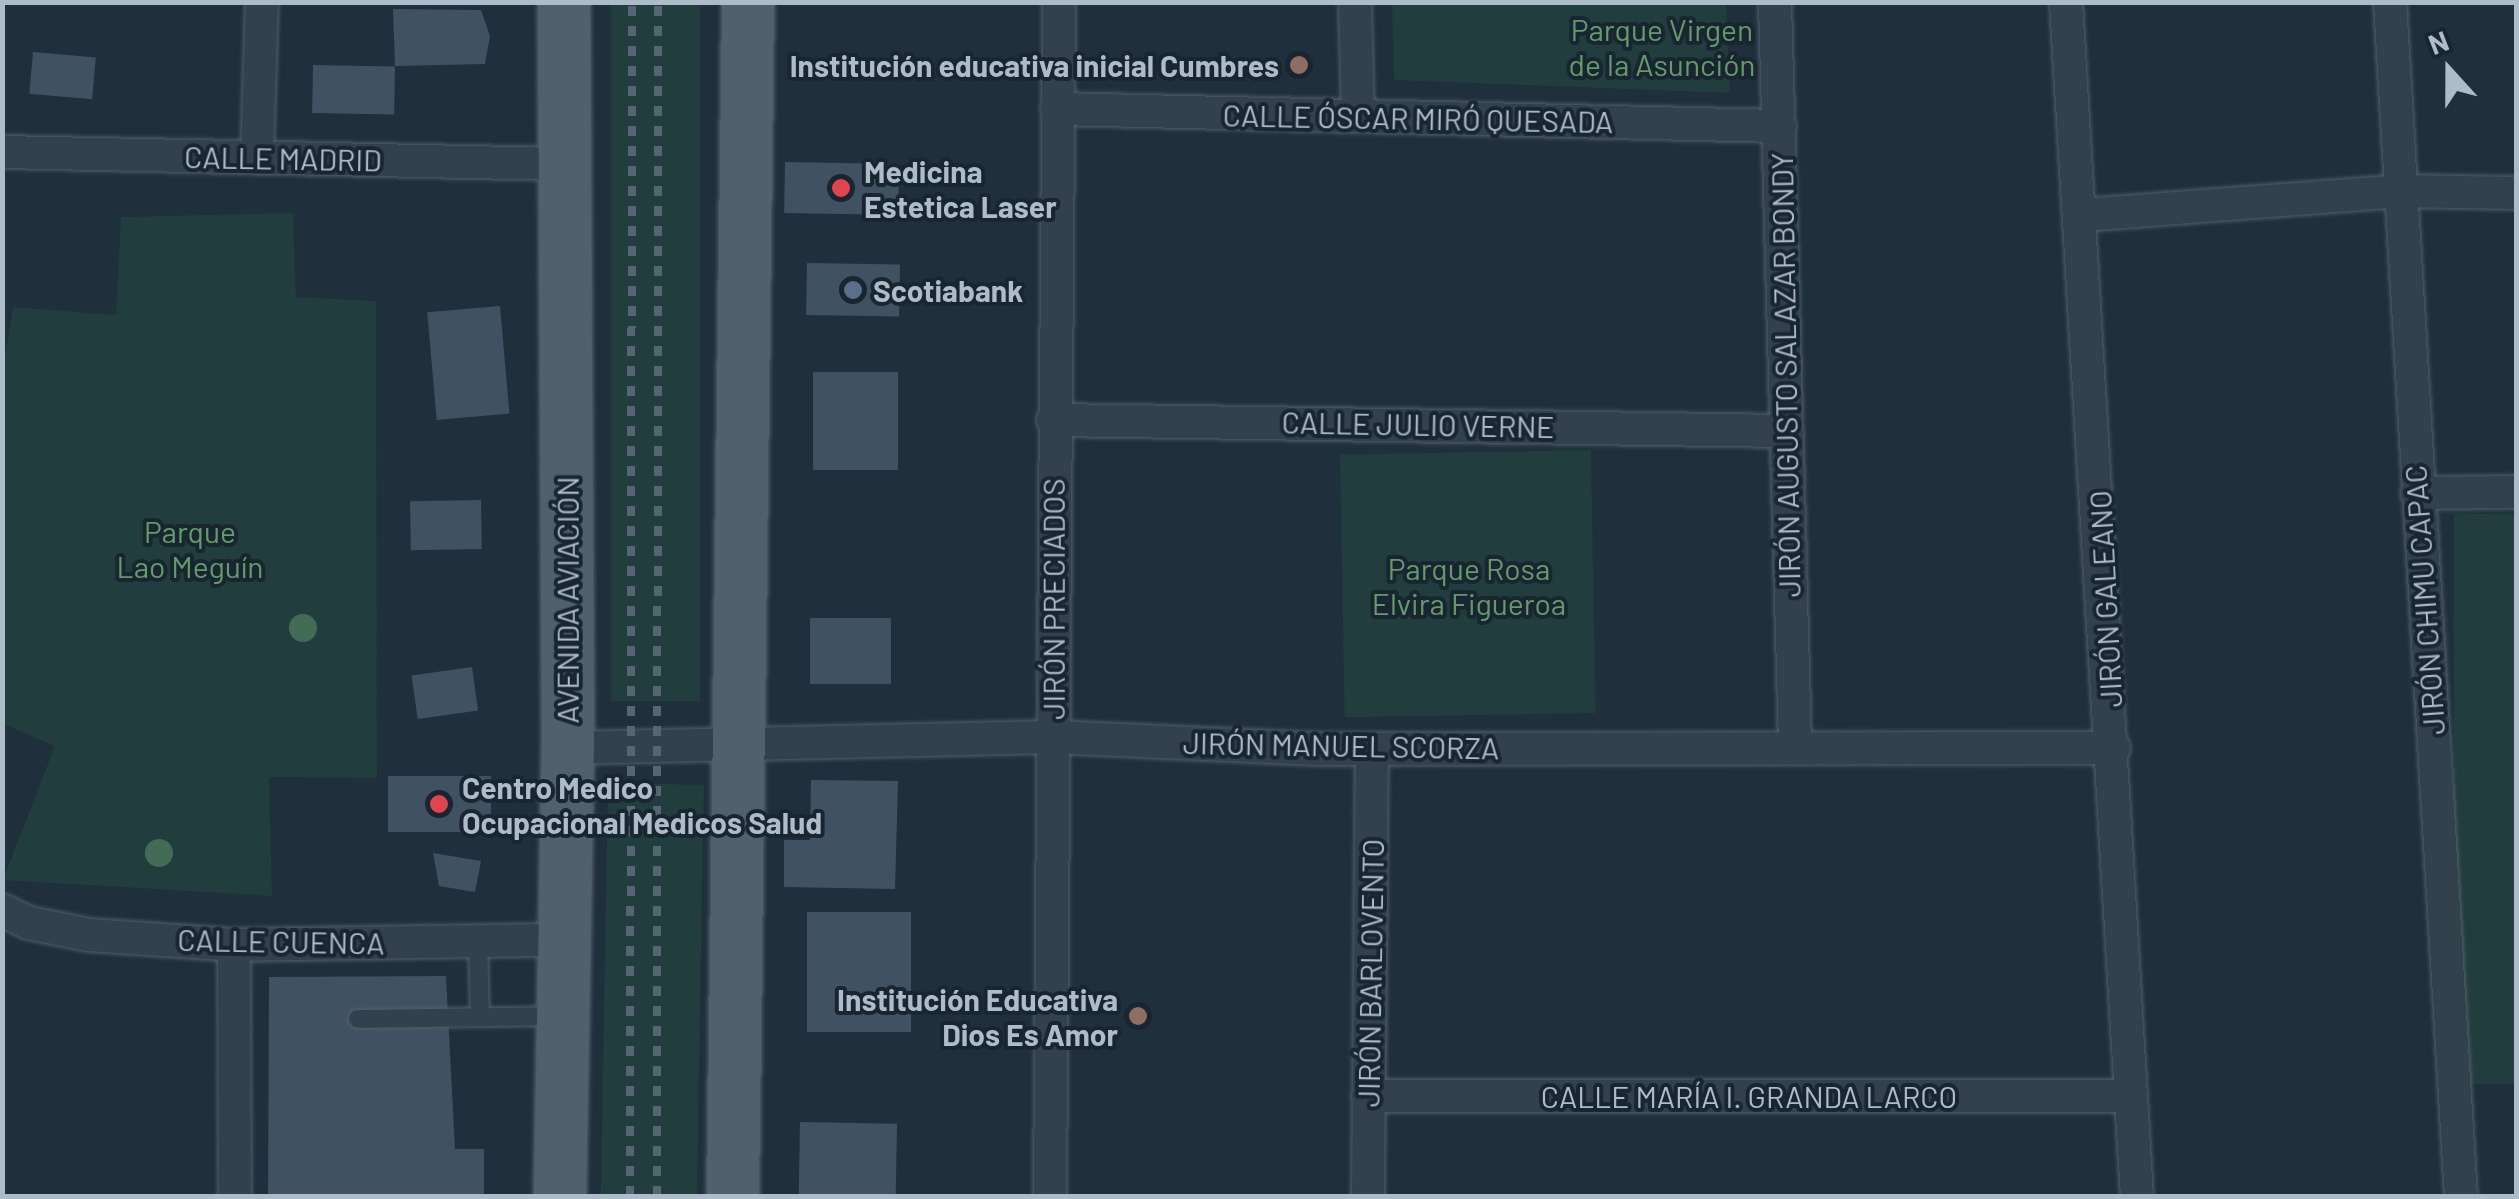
<!DOCTYPE html>
<meta charset="utf-8">
<style>
body{margin:0}
#map{position:relative;width:2519px;height:1199px;overflow:hidden;background:#1f2f3c;font-family:Barlow,sans-serif}
div>[style]{position:absolute}
.green>*{inset:0;background:#213d3d;transform-origin:0 0}
.building>*{inset:0;background:#405261;transform-origin:0 0}
.roads{filter:drop-shadow(0 0 2px #515e6a) drop-shadow(0 0 2px #515e6a)}
.lane>*{height:18px;margin:-9px;padding:0 9px;transform-origin:9px;border-radius:9px;background:#33414c}
.street>*{height:32px;margin:-16px;padding:0 16px;transform-origin:16px;border-radius:16px;background:#33414c}
.primary>*{height:52px;margin:-26px;padding:0 26px;transform-origin:26px;border-radius:26px;background:#51606d}
.rail>*{height:8px;margin-top:-4px;transform-origin:0;background:repeating-linear-gradient(90deg,#556574 0 10px,transparent 0 20px)}
.trees>*{width:28px;height:28px;margin:-14px;border-radius:50%;background:#446b55}
.dots>*{width:28px;height:28px;translate:-50% -50%;box-sizing:border-box;border:5px solid #192631;border-radius:50%}
span{translate:-50% -50%;white-space:nowrap;text-align:center;line-height:1.15;-webkit-text-stroke:8px #192631;paint-order:stroke}
.park-label{font-size:30px;color:#639c69}
.poi-label{font-size:30px;color:#aebbc8;font-weight:700}
.right{translate:-100% -50%;text-align:right}
.left{translate:0 -50%;text-align:left}
.street-label{font-size:30px;color:#aebbc8}
.frame{position:absolute;inset:0;border:5px solid #aebbc8;pointer-events:none}
.north{position:absolute;left:2399px;top:20px;width:100px;height:100px;-webkit-text-stroke:8px #192631;paint-order:stroke;rotate:339deg;font-size:28px;font-weight:700;line-height:40px;text-align:center;color:#aebbc8}
.north::after{content:'';display:block;margin:auto;width:35px;height:45px;background:#aebbc8;clip-path:polygon(50% 0,100% 100%,50% 72%,0 100%)}
</style>
<div id="map">
<div class="green">
<i style="left:611px;top:3px;width:89px;height:698px"></i>
<i style="clip-path:polygon(1392px 3px,1726px 3px,1730px 93px,1394px 80px)"></i>
<i style="clip-path:polygon(293px 213px,296px 297px,376px 301px,377px 778px,269px 777px,272px 896px,3px 880px,55px 746px,3px 724px,2px 373px,13px 307px,116px 315px,121px 217px)"></i>
<i style="left:1591px;top:450px;width:263px;height:251px;rotate:89deg"></i>
<i style="left:2454px;top:514px;width:62px;height:570px"></i>
<i style="left:608px;top:783px;width:96px;height:413px;rotate:1deg"></i>
</div>
<div class="building">
<i style="clip-path:polygon(393px 9px,481px 10px,490px 36px,485px 64px,395px 66px)"></i>
<i style="left:33px;top:52px;width:63px;height:42px;rotate:5deg"></i>
<i style="left:313px;top:65px;width:82px;height:48px;rotate:1deg"></i>
<i style="left:785px;top:162px;width:114px;height:51px;rotate:1deg"></i>
<i style="left:807px;top:263px;width:93px;height:52px;rotate:1deg"></i>
<i style="left:500px;top:306px;width:108px;height:73px;rotate:85deg"></i>
<i style="left:813px;top:372px;width:85px;height:98px"></i>
<i style="left:481px;top:500px;width:49px;height:71px;rotate:89deg"></i>
<i style="left:810px;top:618px;width:81px;height:66px"></i>
<i style="left:472px;top:667px;width:44px;height:61px;rotate:82deg"></i>
<i style="left:388px;top:776px;width:103px;height:56px"></i>
<i style="clip-path:polygon(811px 780px,898px 781px,895px 889px,784px 887px,784px 840px,810px 840px)"></i>
<i style="clip-path:polygon(433px 853px,481px 861px,475px 892px,439px 886px)"></i>
<i style="left:807px;top:912px;width:104px;height:120px"></i>
<i style="clip-path:polygon(446px 976px,455px 1149px,484px 1149px,484px 1196px,268px 1196px,269px 977px)"></i>
<i style="left:800px;top:1122px;width:97px;height:74px;rotate:1deg"></i>
</div>
<div class="roads">
<div class="lane">
<i style="left:478px;top:941px;width:76px;rotate:88.5deg"></i>
<i style="left:358px;top:1019px;width:203px;rotate:-0.8deg"></i>
</div>
<div class="street">
<i style="left:1355px;top:2px;width:114px;rotate:88.5deg"></i>
<i style="left:1775px;top:2px;width:745px;rotate:88.46deg"></i>
<i style="left:2066px;top:2px;width:1196px;rotate:86.6deg"></i>
<i style="left:2390px;top:2px;width:1196px;rotate:86.6deg"></i>
<i style="left:1057px;top:109px;width:723px;rotate:1.35deg"></i>
<i style="left:2px;top:152px;width:561px;rotate:1.23deg"></i>
<i style="left:257px;top:158px;width:156px;rotate:-88.2deg"></i>
<i style="left:2083px;top:215px;width:319px;rotate:-4.3deg"></i>
<i style="left:2401px;top:191px;width:115px;rotate:1deg"></i>
<i style="left:1053px;top:420px;width:730px;rotate:0.86deg"></i>
<i style="left:2417px;top:493px;width:99px;rotate:-0.6deg"></i>
<i style="left:568px;top:748px;width:485px;rotate:-1.3deg"></i>
<i style="left:1053px;top:737px;width:265px;rotate:2.6deg"></i>
<i style="left:1318px;top:749px;width:796px;rotate:-0.07deg"></i>
<i style="left:2px;top:910px;width:30px;rotate:26deg"></i>
<i style="left:29px;top:923px;width:61px;rotate:11.3deg"></i>
<i style="left:89px;top:935px;width:145px;rotate:3.9deg"></i>
<i style="left:234px;top:945px;width:329px;rotate:-0.9deg"></i>
<i style="left:234px;top:945px;width:251px;rotate:89.8deg"></i>
<i style="left:1368px;top:1096px;width:762px"></i>
<i style="left:1050px;top:1196px;width:1194px;rotate:-89.57deg"></i>
<i style="left:1368px;top:1196px;width:447px;rotate:-89.5deg"></i>
</div>
<div class="primary">
<i style="left:560px;top:1196px;width:448px;rotate:-89deg"></i>
<i style="left:568px;top:748px;width:746px;rotate:-90.31deg"></i>
<i style="left:733px;top:1196px;width:1194px;rotate:-89.28deg"></i>
</div>
</div>
<div class="rail">
<i style="left:630px;top:1196px;width:1194px;rotate:-89.9deg"></i>
<i style="left:657px;top:1196px;width:1194px;rotate:-89.95deg"></i>
</div>
<div class="trees">
<i style="left:303px;top:628px"></i>
<i style="left:159px;top:853px"></i>
</div>
<div class="dots">
<i style="left:1299px;top:65px;background:#8d6e63"></i>
<i style="left:841px;top:188px;background:#e0444e"></i>
<i style="left:853px;top:290px;background:#5c6f8a"></i>
<i style="left:439px;top:804px;background:#e0444e"></i>
<i style="left:1138px;top:1016px;background:#8d6e63"></i>
</div>
<div class="park-label">
<span style="left:1662px;top:46px">Parque Virgen<br>de la Asunción</span>
<span style="left:190px;top:548px">Parque<br>Lao Meguín</span>
<span style="left:1469px;top:585px">Parque Rosa<br>Elvira Figueroa</span>
</div>
<div class="poi-label">
<span class="right" style="left:1279px;top:65px">Institución educativa inicial Cumbres</span>
<span class="left" style="left:864px;top:188px">Medicina<br>Estetica Laser</span>
<span class="left" style="left:873px;top:290px">Scotiabank</span>
<span class="left" style="left:462px;top:804px">Centro Medico<br>Ocupacional Medicos Salud</span>
<span class="right" style="left:1118px;top:1016px">Institución Educativa<br>Dios Es Amor</span>
</div>
<div class="street-label">
<span style="left:1418px;top:118px;rotate:1deg">CALLE ÓSCAR MIRÓ QUESADA</span>
<span style="left:283px;top:158px;rotate:1deg">CALLE MADRID</span>
<span style="left:1785px;top:375px;rotate:-91deg">JIRÓN AUGUSTO SALAZAR BONDY</span>
<span style="left:1418px;top:424px;rotate:1deg">CALLE JULIO VERNE</span>
<span style="left:1053px;top:599px;rotate:-90deg">JIRÓN PRECIADOS</span>
<span style="left:2105px;top:599px;rotate:-93deg">JIRÓN GALEANO</span>
<span style="left:567px;top:600px;rotate:-90deg">AVENIDA AVIACIÓN</span>
<span style="left:2424px;top:600px;rotate:-94deg">JIRÓN CHIMU CAPAC</span>
<span style="left:1341px;top:745px;rotate:1deg">JIRÓN MANUEL SCORZA</span>
<span style="left:281px;top:941px;rotate:1deg">CALLE CUENCA</span>
<span style="left:1370px;top:973px;rotate:-89deg">JIRÓN BARLOVENTO</span>
<span style="left:1749px;top:1096px">CALLE MARÍA I. GRANDA LARCO</span>
</div>
<div class="frame"></div>
<div class="north">N</div>
</div>
